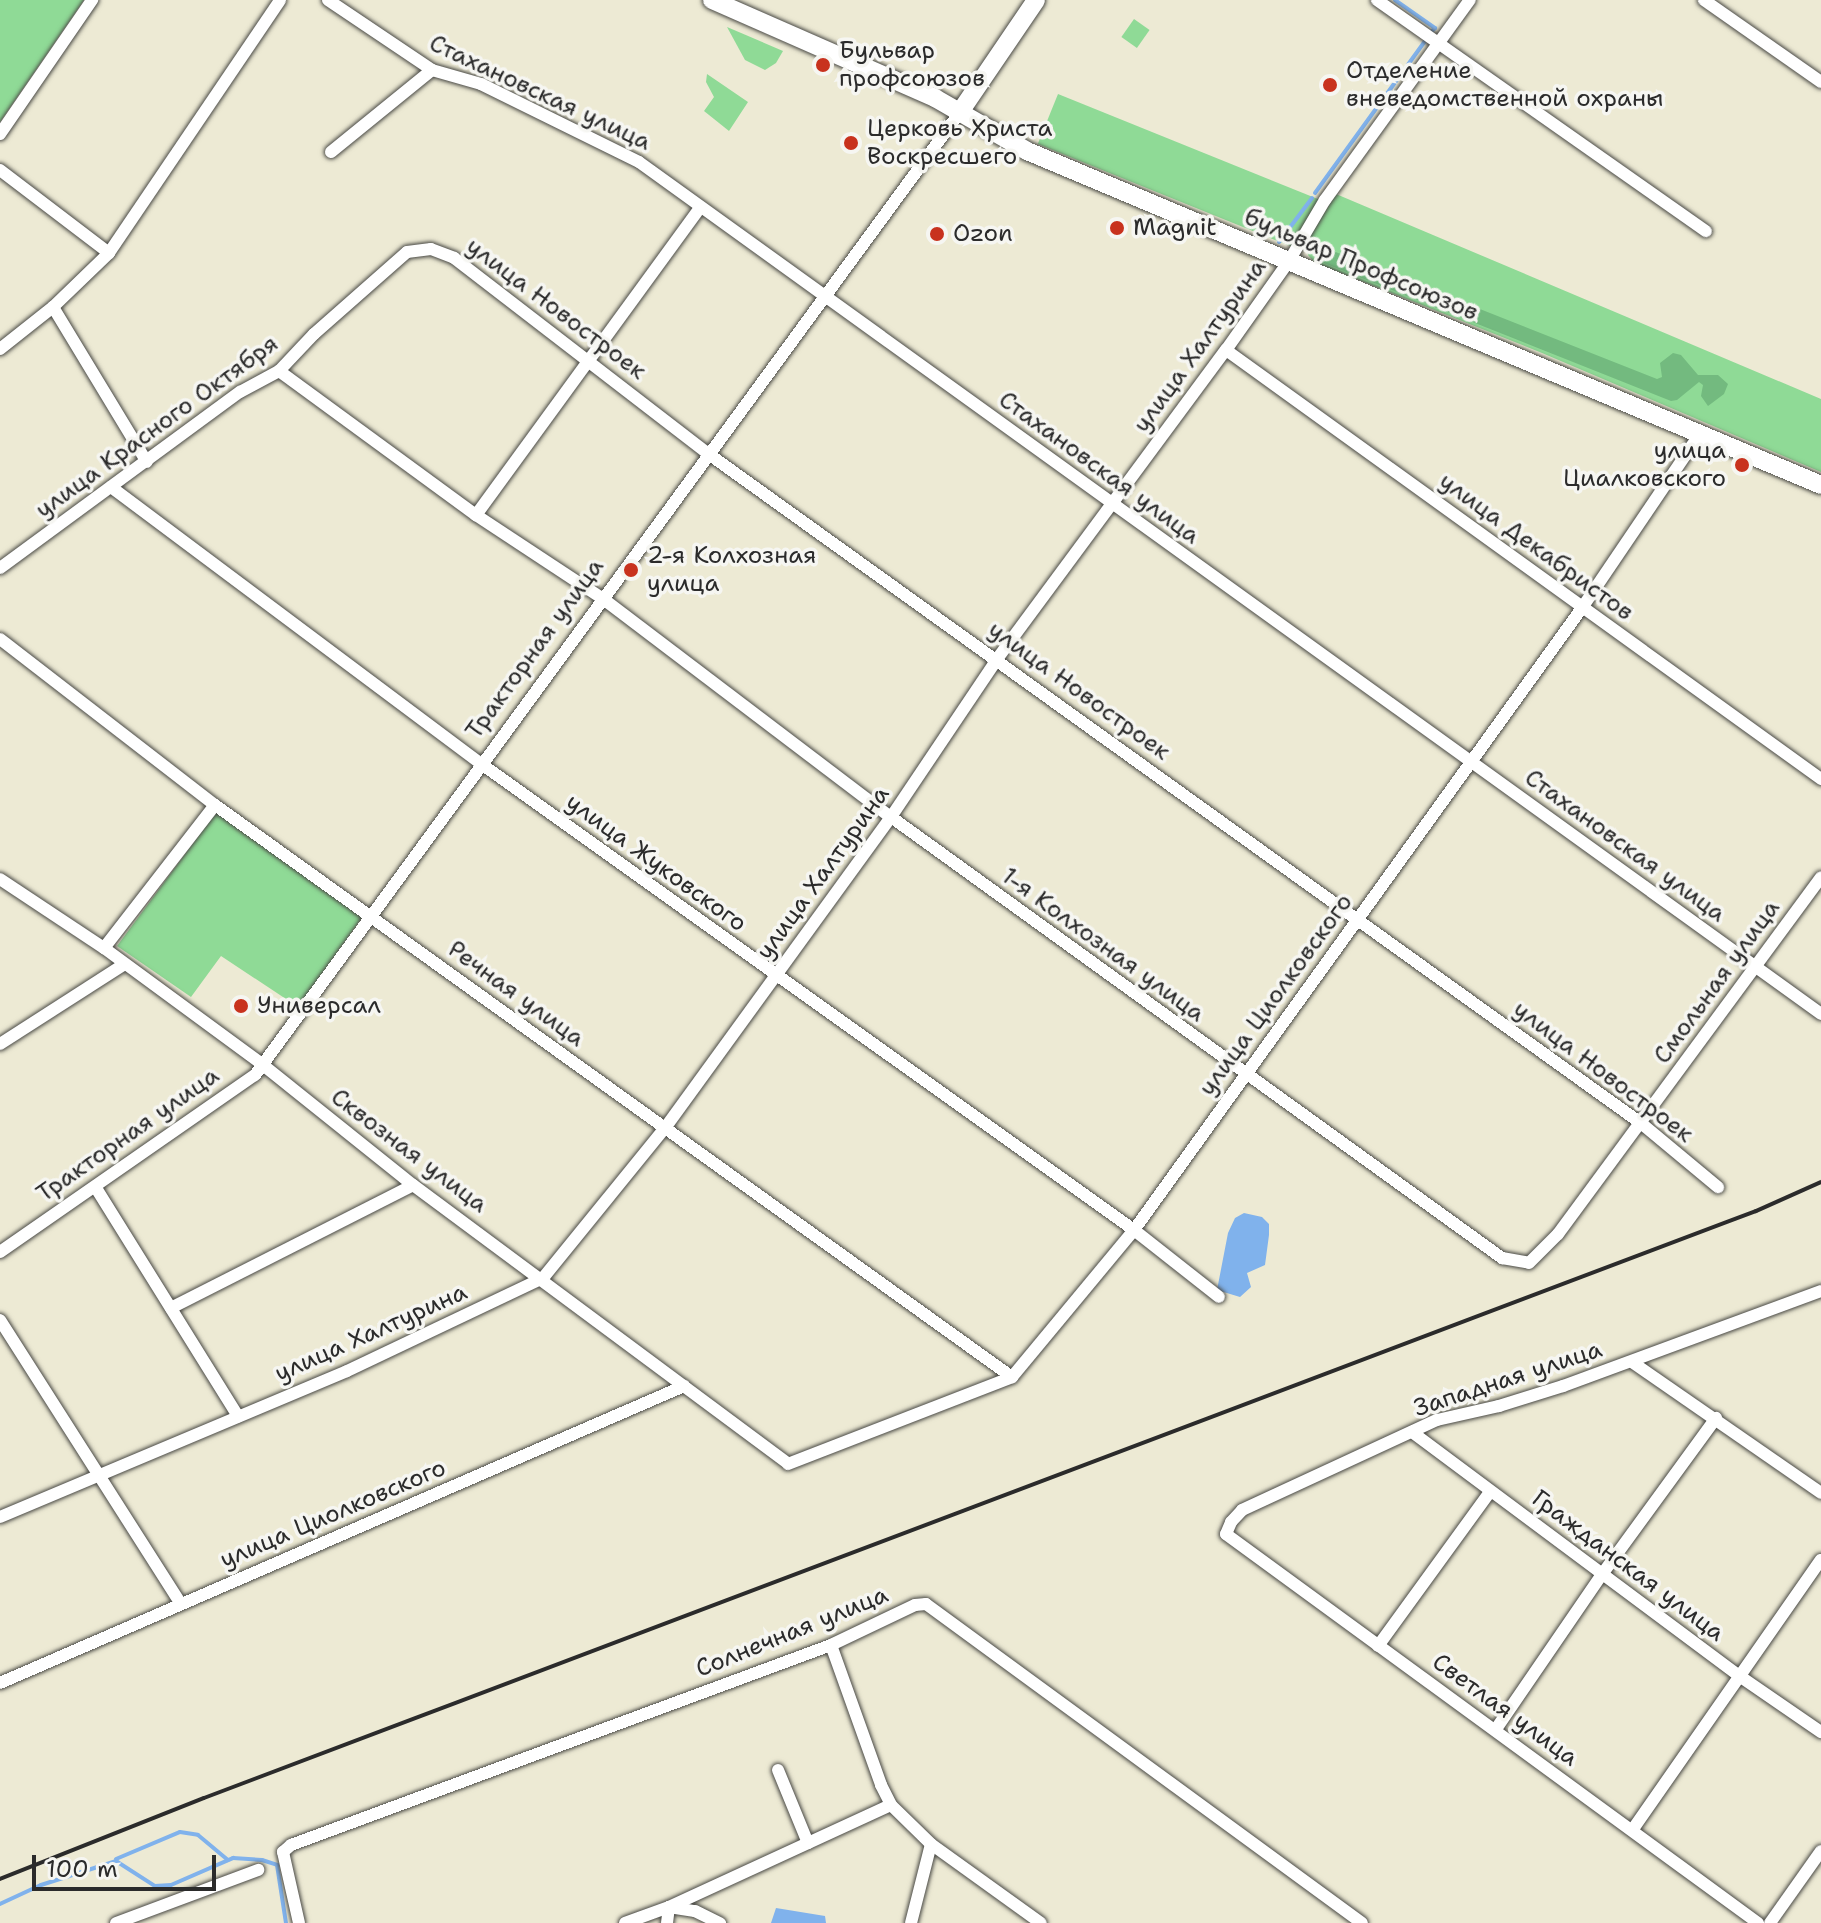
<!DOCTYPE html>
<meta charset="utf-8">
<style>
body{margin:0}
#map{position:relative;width:1821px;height:1923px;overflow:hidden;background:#edead4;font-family:"Shantell Sans",sans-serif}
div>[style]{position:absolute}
.green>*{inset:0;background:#8fda96;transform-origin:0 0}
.forest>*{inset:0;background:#73ba7f}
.water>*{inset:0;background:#80b2ec}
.stream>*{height:4px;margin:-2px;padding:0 2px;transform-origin:2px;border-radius:2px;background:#80b2ec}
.roads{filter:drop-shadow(0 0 2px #484844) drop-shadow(0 0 2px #484844)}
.minor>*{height:12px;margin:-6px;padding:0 6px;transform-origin:6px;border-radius:6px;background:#fff}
.secondary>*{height:18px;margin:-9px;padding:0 9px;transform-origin:9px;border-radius:9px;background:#fff}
.rail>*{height:4px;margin:-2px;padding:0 2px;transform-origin:2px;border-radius:2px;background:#2b2b2b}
.dots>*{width:22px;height:22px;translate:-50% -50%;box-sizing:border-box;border:4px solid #f6f6f2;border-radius:50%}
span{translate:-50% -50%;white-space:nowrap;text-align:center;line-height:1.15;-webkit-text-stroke:7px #f6f6f2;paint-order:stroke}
.poi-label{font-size:24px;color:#2b2b2b}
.left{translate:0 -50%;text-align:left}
.right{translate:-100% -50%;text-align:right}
.street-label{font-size:24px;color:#2b2b2b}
.scale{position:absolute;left:32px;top:1855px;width:184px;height:36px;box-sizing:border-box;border:4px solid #2b2b2b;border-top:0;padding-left:10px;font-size:24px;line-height:28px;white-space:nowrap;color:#2b2b2b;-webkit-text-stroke:6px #f6f6f2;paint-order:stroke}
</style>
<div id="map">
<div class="green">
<i style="clip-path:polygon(0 0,84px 0,0 122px)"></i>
<i style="left:1134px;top:19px;width:19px;height:22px;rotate:35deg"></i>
<i style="clip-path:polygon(727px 27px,783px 51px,776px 63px,765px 70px,745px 60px)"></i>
<i style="clip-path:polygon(707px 74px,748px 102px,729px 131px,704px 111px,714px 97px,706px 82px)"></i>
<i style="left:1058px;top:94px;width:281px;height:54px;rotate:22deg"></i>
<i style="clip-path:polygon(1336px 194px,1821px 399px,1821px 472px,1542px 353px,1314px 262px,1308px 255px,1306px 242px)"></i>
<i style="clip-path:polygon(217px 811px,363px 916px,298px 1007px,221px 956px,191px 997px,117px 946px)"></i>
</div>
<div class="forest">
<i style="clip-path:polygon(1323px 247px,1657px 379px,1662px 377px,1660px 363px,1673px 353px,1681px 355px,1698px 375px,1718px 375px,1728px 384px,1724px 394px,1708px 406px,1701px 396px,1703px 385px,1699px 382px,1677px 400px,1671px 401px,1319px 261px,1318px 254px)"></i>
</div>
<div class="water">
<i style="clip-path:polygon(1244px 1213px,1262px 1217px,1269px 1224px,1269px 1235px,1265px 1265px,1247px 1273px,1251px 1287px,1240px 1297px,1217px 1290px,1228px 1233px,1235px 1218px)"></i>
<i style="clip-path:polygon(776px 1908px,825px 1916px,826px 1923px,771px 1923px)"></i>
</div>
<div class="stream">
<i style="left:1395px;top:0;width:49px;rotate:35deg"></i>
<i style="left:1435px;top:28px;width:4px;rotate:135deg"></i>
<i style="left:1315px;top:193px;width:188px;rotate:-54.1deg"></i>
<i style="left:1279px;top:242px;width:55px;rotate:-53.1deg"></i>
<i style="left:116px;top:1859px;width:69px;rotate:-22.9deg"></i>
<i style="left:180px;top:1832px;width:18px;rotate:9deg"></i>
<i style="left:198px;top:1835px;width:39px;rotate:40deg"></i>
<i style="left:0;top:1904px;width:45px;rotate:-24.9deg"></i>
<i style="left:41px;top:1885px;width:79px;rotate:-17.7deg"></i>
<i style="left:116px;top:1861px;width:46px;rotate:32.7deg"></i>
<i style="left:155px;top:1886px;width:16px;rotate:-4deg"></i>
<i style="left:171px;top:1885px;width:68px;rotate:-23.5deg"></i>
<i style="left:233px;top:1858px;width:29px;rotate:4deg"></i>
<i style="left:262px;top:1860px;width:16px;rotate:18deg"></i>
<i style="left:277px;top:1865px;width:59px;rotate:81.2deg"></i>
</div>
<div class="roads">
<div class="minor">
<i style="left:328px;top:0;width:125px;rotate:33.9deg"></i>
<i style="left:432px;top:70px;width:51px;rotate:15.9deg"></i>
<i style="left:481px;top:84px;width:176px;rotate:26.3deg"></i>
<i style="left:639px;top:162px;width:1457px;rotate:35.78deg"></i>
<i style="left:1377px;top:0;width:402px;rotate:35.1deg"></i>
<i style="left:1704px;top:0;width:143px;rotate:35deg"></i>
<i style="left:0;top:134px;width:163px;rotate:-55.5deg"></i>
<i style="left:331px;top:152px;width:130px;rotate:-39.1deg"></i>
<i style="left:0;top:170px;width:137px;rotate:37.3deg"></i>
<i style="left:53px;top:307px;width:181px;rotate:58.8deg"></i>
<i style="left:0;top:349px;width:68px;rotate:-38.4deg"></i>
<i style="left:53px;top:307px;width:78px;rotate:-44deg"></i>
<i style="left:109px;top:253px;width:305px;rotate:-55.9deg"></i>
<i style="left:1226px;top:350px;width:734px;rotate:35.79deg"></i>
<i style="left:279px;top:371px;width:244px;rotate:36.2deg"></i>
<i style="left:476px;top:515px;width:151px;rotate:33.4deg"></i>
<i style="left:602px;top:598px;width:363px;rotate:37.2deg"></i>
<i style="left:891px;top:817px;width:754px;rotate:35.82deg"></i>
<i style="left:1502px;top:1258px;width:27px;rotate:10deg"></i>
<i style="left:1529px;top:1263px;width:41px;rotate:-45deg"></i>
<i style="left:1558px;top:1234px;width:443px;rotate:-53.6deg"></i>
<i style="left:111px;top:487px;width:461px;rotate:36.8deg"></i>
<i style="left:480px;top:763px;width:804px;rotate:35.53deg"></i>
<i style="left:1134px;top:1230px;width:108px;rotate:38.2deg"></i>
<i style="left:476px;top:515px;width:381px;rotate:-53.9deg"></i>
<i style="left:0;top:568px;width:298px;rotate:-36.3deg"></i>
<i style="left:240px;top:392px;width:44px;rotate:-28.3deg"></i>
<i style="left:279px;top:371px;width:51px;rotate:-46.6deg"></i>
<i style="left:314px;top:334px;width:124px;rotate:-41.4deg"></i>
<i style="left:407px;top:252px;width:24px;rotate:-7deg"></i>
<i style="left:431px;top:249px;width:25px;rotate:21deg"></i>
<i style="left:454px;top:258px;width:323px;rotate:37.6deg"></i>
<i style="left:710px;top:455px;width:1147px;rotate:35.67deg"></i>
<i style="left:1642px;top:1124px;width:99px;rotate:39.7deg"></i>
<i style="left:0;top:639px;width:272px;rotate:37.7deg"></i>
<i style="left:215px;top:805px;width:981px;rotate:35.67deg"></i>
<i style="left:0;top:879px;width:125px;rotate:33.6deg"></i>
<i style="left:104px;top:948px;width:197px;rotate:36.3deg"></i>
<i style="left:263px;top:1065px;width:192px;rotate:38.7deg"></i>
<i style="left:413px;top:1185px;width:467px;rotate:36.6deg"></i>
<i style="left:788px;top:1464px;width:240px;rotate:-21.2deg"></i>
<i style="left:1012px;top:1377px;width:191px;rotate:-50.3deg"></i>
<i style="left:1134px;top:1230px;width:767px;rotate:-54.24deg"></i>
<i style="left:1582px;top:608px;width:212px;rotate:-55.9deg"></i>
<i style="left:104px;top:948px;width:181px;rotate:-52.2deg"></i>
<i style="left:0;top:1044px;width:146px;rotate:-32.7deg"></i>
<i style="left:96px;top:1188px;width:269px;rotate:58.1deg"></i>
<i style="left:0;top:1252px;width:310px;rotate:-34.8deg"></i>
<i style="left:255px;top:1075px;width:1193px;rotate:-53.79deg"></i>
<i style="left:171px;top:1308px;width:271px;rotate:-26.9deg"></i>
<i style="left:0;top:1320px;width:335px;rotate:57.5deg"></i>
<i style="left:1632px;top:1362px;width:230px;rotate:34.7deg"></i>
<i style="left:1412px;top:1432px;width:407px;rotate:36.7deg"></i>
<i style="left:1738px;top:1675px;width:101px;rotate:34.5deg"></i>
<i style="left:0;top:1517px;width:376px;rotate:-22.8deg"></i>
<i style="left:347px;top:1371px;width:217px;rotate:-25.4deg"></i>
<i style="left:543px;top:1278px;width:193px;rotate:-50.9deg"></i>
<i style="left:665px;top:1128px;width:384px;rotate:-54deg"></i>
<i style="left:891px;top:817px;width:190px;rotate:-56.1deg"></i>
<i style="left:997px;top:659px;width:385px;rotate:-53.5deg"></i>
<i style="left:1226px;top:350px;width:109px;rotate:-54.7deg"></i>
<i style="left:1289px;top:261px;width:71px;rotate:-59.5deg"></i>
<i style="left:1325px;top:200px;width:247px;rotate:-54.1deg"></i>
<i style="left:831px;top:1645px;width:149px;rotate:70.3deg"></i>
<i style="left:881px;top:1785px;width:22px;rotate:63deg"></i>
<i style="left:891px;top:1805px;width:56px;rotate:44.3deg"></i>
<i style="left:931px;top:1844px;width:135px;rotate:35.7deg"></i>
<i style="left:1378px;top:1646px;width:190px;rotate:-54deg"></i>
<i style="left:0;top:1683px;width:746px;rotate:-23.47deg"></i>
<i style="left:1496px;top:1729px;width:189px;rotate:-55.6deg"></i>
<i style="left:1603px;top:1573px;width:192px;rotate:-53.9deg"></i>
<i style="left:778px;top:1770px;width:79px;rotate:67.7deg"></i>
<i style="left:1633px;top:1829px;width:328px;rotate:-55.1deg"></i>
<i style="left:116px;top:1923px;width:152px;rotate:-20.5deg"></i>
<i style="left:299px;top:1923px;width:73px;rotate:-102.7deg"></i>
<i style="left:283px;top:1852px;width:11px;rotate:-41deg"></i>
<i style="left:291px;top:1845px;width:576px;rotate:-20.32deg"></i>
<i style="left:831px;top:1645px;width:93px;rotate:-25.5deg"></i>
<i style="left:915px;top:1605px;width:11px;rotate:-5deg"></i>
<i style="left:926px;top:1604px;width:540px;rotate:36.19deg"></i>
<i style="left:625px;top:1923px;width:47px;rotate:-20deg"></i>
<i style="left:669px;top:1907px;width:244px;rotate:-24.7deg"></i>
<i style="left:667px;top:1923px;width:16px;rotate:-83deg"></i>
<i style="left:669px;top:1907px;width:26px;rotate:9deg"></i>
<i style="left:695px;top:1911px;width:28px;rotate:26deg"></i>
<i style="left:911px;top:1923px;width:81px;rotate:-75.8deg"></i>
<i style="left:1758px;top:1923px;width:659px;rotate:-143.83deg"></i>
<i style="left:1226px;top:1534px;width:13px;rotate:-67deg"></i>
<i style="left:1231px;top:1522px;width:16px;rotate:-47deg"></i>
<i style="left:1242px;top:1510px;width:215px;rotate:-24.8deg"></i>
<i style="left:1437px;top:1420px;width:64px;rotate:-12.7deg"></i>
<i style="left:1499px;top:1406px;width:67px;rotate:-17.4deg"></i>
<i style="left:1563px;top:1386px;width:275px;rotate:-20.2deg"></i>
<i style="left:1770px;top:1923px;width:88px;rotate:-54.7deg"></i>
</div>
<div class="secondary">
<i style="left:712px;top:0;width:244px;rotate:23.7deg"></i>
<i style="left:935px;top:98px;width:106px;rotate:29.9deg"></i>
<i style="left:1027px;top:151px;width:861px;rotate:22.81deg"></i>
<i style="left:960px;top:112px;width:135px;rotate:-55.8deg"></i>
</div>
</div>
<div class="rail">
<i style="left:0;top:1879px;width:219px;rotate:-21.7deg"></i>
<i style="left:204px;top:1798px;width:1659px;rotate:-20.72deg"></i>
<i style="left:1756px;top:1211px;width:71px;rotate:-24deg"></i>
</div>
<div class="dots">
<i style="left:823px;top:65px;background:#c8321e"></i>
<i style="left:1330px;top:85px;background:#c8321e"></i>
<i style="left:851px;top:143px;background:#c8321e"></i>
<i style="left:1117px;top:228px;background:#c8321e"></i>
<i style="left:937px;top:234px;background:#c8321e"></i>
<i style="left:1742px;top:465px;background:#c8321e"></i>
<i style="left:631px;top:570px;background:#c8321e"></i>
<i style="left:241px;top:1006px;background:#c8321e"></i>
</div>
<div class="poi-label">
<span class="left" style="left:839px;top:65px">Бульвар<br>профсоюзов</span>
<span class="left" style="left:1346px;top:85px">Отделение<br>вневедомственной охраны</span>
<span class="left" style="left:867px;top:143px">Церковь Христа<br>Воскресшего</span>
<span class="left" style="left:1133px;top:228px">Magnit</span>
<span class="left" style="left:953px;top:234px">Ozon</span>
<span class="right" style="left:1726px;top:465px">улица<br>Циалковского</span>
<span class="left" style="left:647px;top:570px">2-я Колхозная<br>улица</span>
<span class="left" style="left:257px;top:1006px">Универсал</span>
</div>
<div class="street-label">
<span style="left:540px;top:93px;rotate:25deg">Стахановская улица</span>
<span style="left:1361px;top:265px;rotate:23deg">бульвар Профсоюзов</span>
<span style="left:556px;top:309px;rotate:37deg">улица Новостроек</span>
<span style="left:1200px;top:346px;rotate:-54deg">улица Халтурина</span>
<span style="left:157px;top:427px;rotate:-36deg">улица Красного Октября</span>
<span style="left:1099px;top:468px;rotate:36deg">Стахановская улица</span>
<span style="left:1536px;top:547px;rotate:36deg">улица Декабристов</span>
<span style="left:535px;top:649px;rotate:-54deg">Тракторная улица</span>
<span style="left:1079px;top:691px;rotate:36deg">улица Новостроек</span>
<span style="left:1625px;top:846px;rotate:36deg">Стахановская улица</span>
<span style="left:656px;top:863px;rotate:36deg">улица Жуковского</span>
<span style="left:823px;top:873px;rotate:-54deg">улица Халтурина</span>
<span style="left:1103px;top:945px;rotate:36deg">1-я Колхозная улица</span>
<span style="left:1717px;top:982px;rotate:-54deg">Смольная улица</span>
<span style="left:516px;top:994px;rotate:36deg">Речная улица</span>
<span style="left:1276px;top:995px;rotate:-54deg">улица Циолковского</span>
<span style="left:1603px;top:1072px;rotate:37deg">улица Новостроек</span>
<span style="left:128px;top:1135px;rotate:-35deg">Тракторная улица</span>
<span style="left:409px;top:1151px;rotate:37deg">Сквозная улица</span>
<span style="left:371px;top:1333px;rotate:-24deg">улица Халтурина</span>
<span style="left:1508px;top:1379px;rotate:-18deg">Западная улица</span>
<span style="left:333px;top:1514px;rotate:-23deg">улица Циолковского</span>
<span style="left:1628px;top:1566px;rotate:37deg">Гражданская улица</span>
<span style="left:792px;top:1632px;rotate:-22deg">Солнечная улица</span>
<span style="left:1505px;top:1710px;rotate:36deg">Светлая улица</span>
</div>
<div class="scale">100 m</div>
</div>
